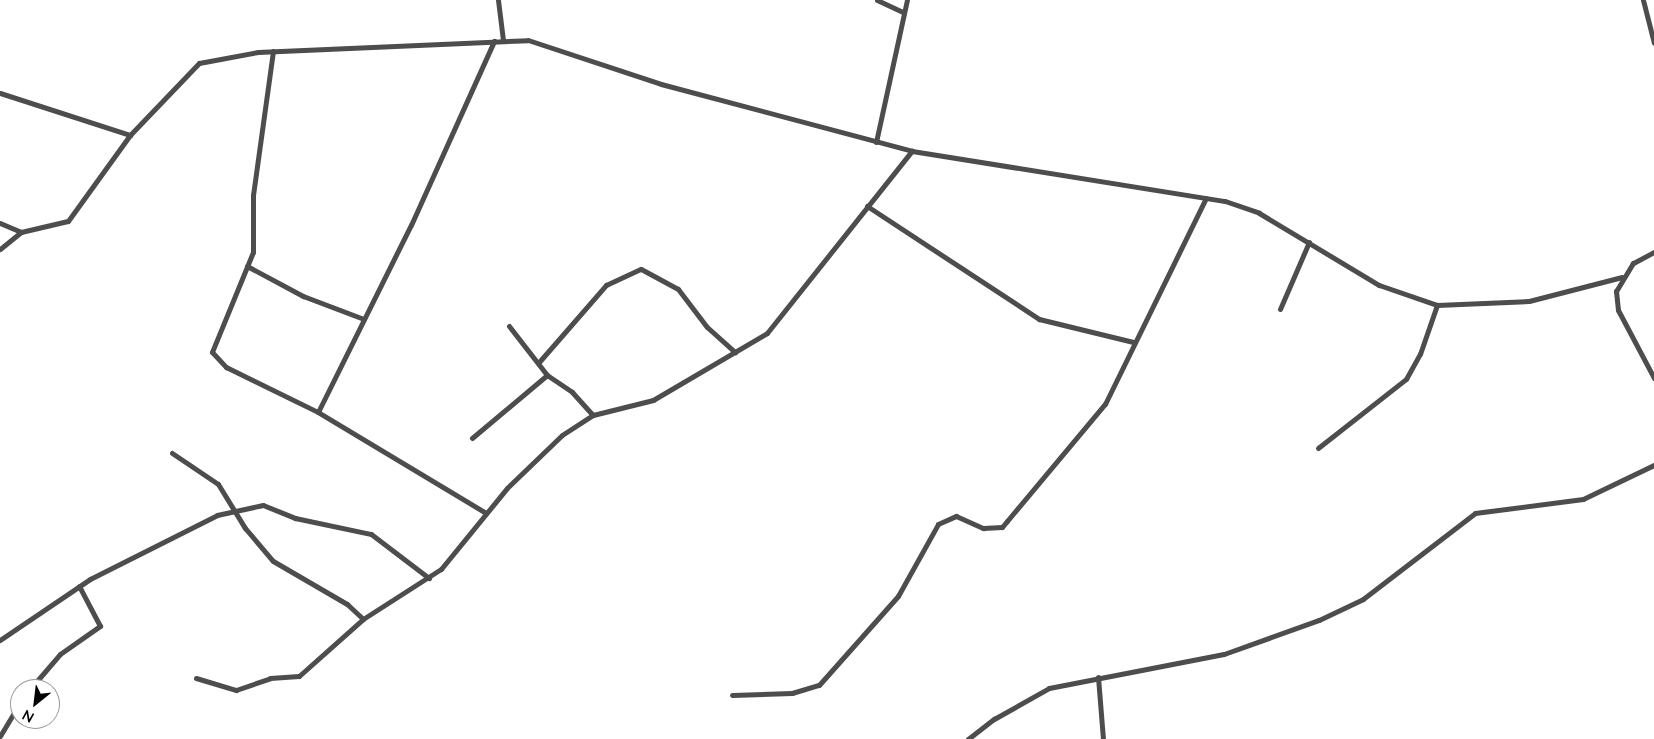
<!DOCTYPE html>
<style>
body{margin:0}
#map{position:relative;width:1654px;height:739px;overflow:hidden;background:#fff;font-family:Lato,sans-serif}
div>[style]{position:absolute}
.street>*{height:5px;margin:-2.5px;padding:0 2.5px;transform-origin:2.5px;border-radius:2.5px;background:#4d4d4d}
span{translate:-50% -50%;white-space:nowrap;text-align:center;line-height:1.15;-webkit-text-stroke:4px #fff;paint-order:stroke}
.north{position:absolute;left:10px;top:679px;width:50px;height:50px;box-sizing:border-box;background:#fff;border:1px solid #999;border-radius:50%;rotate:209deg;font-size:14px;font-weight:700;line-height:20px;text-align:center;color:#000}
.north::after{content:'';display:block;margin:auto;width:18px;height:22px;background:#000;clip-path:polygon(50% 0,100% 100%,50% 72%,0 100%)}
</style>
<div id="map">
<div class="street">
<i style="left:498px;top:0;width:40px;rotate:82.9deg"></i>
<i style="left:877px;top:0;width:29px;rotate:25deg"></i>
<i style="left:1643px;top:0;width:44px;rotate:75.7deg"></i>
<i style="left:273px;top:51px;width:145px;rotate:97.9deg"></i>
<i style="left:253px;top:195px;width:57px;rotate:90deg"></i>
<i style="left:253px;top:252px;width:108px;rotate:112.3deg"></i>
<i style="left:212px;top:352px;width:21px;rotate:47deg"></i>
<i style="left:226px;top:367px;width:102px;rotate:26.1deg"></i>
<i style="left:0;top:93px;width:137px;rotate:17.9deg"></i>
<i style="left:876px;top:142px;width:145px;rotate:-77.7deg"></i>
<i style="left:867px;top:206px;width:206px;rotate:33.3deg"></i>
<i style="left:1039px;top:319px;width:97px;rotate:13.7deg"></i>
<i style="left:0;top:223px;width:23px;rotate:23deg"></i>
<i style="left:21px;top:232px;width:48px;rotate:-13.2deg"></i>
<i style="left:68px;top:221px;width:106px;rotate:-54.2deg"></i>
<i style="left:130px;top:135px;width:100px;rotate:-46.2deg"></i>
<i style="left:199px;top:63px;width:60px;rotate:-10.6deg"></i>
<i style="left:258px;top:52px;width:270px;rotate:-2.5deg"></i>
<i style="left:528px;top:40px;width:140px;rotate:18.3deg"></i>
<i style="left:661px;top:84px;width:260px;rotate:14.9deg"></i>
<i style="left:912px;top:151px;width:317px;rotate:9.1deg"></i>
<i style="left:1225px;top:201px;width:36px;rotate:19deg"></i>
<i style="left:1259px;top:213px;width:140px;rotate:31deg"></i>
<i style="left:1379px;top:285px;width:61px;rotate:19deg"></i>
<i style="left:1437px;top:305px;width:92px;rotate:-2.5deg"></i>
<i style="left:1529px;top:301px;width:96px;rotate:-14.5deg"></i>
<i style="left:0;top:249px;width:27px;rotate:-39deg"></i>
<i style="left:1654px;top:252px;width:24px;rotate:152deg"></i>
<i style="left:1633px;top:263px;width:33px;rotate:121deg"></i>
<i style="left:1616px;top:291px;width:19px;rotate:84deg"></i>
<i style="left:1618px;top:310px;width:77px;rotate:62.1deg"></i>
<i style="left:247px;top:266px;width:64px;rotate:28.2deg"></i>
<i style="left:303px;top:296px;width:65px;rotate:20.7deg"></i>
<i style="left:1280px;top:309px;width:73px;rotate:-66.6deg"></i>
<i style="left:509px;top:326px;width:62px;rotate:52.2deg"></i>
<i style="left:539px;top:362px;width:102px;rotate:-49deg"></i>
<i style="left:606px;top:285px;width:38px;rotate:-25deg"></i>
<i style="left:641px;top:269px;width:42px;rotate:28.4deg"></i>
<i style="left:678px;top:289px;width:48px;rotate:52.7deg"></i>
<i style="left:707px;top:327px;width:38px;rotate:42deg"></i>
<i style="left:472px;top:438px;width:98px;rotate:-40deg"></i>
<i style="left:547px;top:375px;width:30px;rotate:34deg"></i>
<i style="left:572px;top:392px;width:31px;rotate:48deg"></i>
<i style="left:1318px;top:448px;width:112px;rotate:-38.1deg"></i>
<i style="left:1406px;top:379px;width:29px;rotate:-61deg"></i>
<i style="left:1420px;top:354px;width:52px;rotate:-70.9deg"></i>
<i style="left:172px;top:453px;width:55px;rotate:34deg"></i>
<i style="left:218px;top:484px;width:52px;rotate:58.5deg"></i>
<i style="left:245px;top:528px;width:43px;rotate:49.7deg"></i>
<i style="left:273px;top:561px;width:86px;rotate:30.2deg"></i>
<i style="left:347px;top:604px;width:22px;rotate:43deg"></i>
<i style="left:363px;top:619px;width:93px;rotate:-32.7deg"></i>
<i style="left:441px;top:569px;width:104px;rotate:-50.8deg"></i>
<i style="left:507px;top:488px;width:76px;rotate:-43.9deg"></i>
<i style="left:562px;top:435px;width:37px;rotate:-33deg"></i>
<i style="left:593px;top:415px;width:62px;rotate:-14deg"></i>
<i style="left:653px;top:400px;width:132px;rotate:-30.4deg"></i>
<i style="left:767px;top:333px;width:233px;rotate:-51.5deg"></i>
<i style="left:486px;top:513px;width:196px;rotate:-149deg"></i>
<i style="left:318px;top:412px;width:209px;rotate:-63.6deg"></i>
<i style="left:411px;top:225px;width:202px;rotate:-65.7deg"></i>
<i style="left:0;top:640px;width:109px;rotate:-34.1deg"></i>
<i style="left:90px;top:579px;width:142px;rotate:-26.7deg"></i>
<i style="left:217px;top:515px;width:47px;rotate:-12.3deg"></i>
<i style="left:263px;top:505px;width:35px;rotate:22deg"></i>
<i style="left:295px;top:518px;width:78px;rotate:11.9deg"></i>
<i style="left:371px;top:534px;width:73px;rotate:37.2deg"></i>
<i style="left:1098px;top:677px;width:62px;rotate:85.4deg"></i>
<i style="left:196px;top:678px;width:42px;rotate:16.7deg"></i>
<i style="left:236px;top:690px;width:36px;rotate:-19deg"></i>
<i style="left:270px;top:678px;width:29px;rotate:-4deg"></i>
<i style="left:299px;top:676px;width:86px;rotate:-41.7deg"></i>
<i style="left:30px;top:689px;width:46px;rotate:-49.4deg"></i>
<i style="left:60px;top:654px;width:49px;rotate:-35deg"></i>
<i style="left:100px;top:626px;width:45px;rotate:-117.7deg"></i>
<i style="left:732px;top:695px;width:60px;rotate:-1.9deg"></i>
<i style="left:792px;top:693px;width:28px;rotate:-17deg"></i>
<i style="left:819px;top:685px;width:119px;rotate:-48.4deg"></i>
<i style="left:898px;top:596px;width:82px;rotate:-60.9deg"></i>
<i style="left:938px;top:524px;width:20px;rotate:-24deg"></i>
<i style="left:956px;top:516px;width:30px;rotate:24deg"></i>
<i style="left:983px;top:528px;width:19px;rotate:-3deg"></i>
<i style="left:1002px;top:527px;width:8px;rotate:-50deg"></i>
<i style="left:1007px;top:521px;width:153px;rotate:-50.1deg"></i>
<i style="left:1105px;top:404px;width:229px;rotate:-63.9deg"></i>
<i style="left:0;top:736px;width:39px;rotate:-59deg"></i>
<i style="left:968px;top:739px;width:33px;rotate:-38deg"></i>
<i style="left:994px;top:719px;width:63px;rotate:-29.4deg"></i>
<i style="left:1049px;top:688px;width:178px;rotate:-11deg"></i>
<i style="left:1224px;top:654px;width:101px;rotate:-19.7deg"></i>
<i style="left:1319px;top:620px;width:49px;rotate:-25.5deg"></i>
<i style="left:1363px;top:599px;width:141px;rotate:-37.5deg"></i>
<i style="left:1475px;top:513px;width:109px;rotate:-7.4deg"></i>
<i style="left:1583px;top:499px;width:79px;rotate:-25.6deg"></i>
</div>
<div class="north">N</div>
</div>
